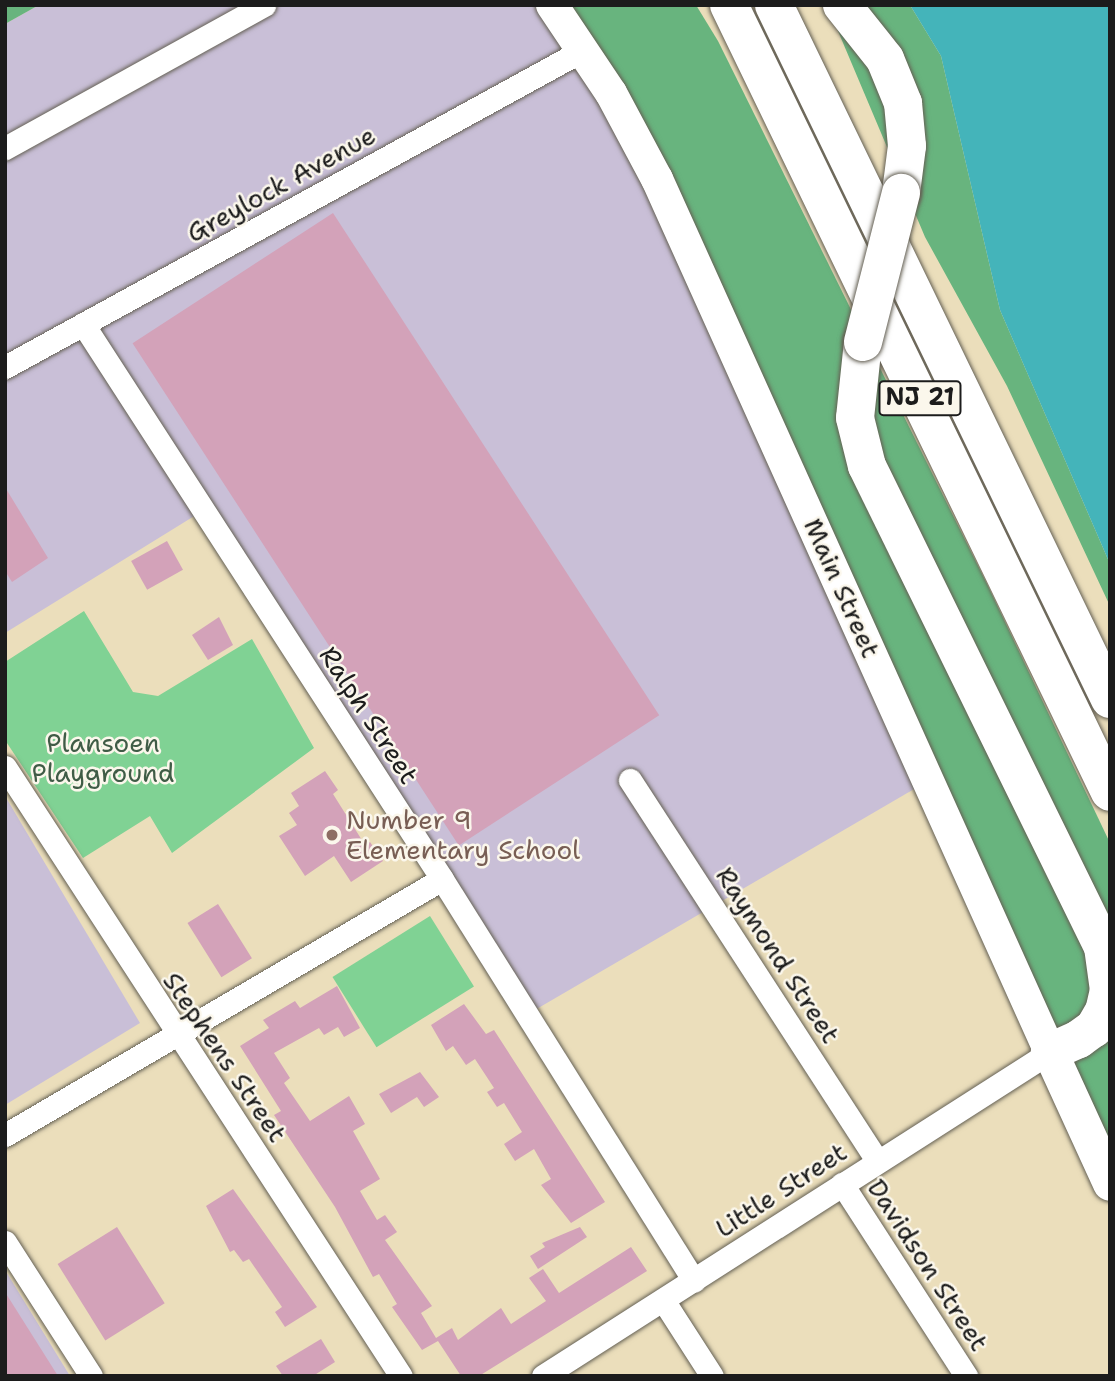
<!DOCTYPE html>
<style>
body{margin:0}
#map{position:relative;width:1115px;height:1381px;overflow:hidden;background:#ebdebb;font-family:"Shantell Sans",sans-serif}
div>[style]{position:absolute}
.industrial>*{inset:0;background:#c9bfd7}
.green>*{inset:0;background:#80d294;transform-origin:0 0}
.forest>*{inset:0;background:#68b47e}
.water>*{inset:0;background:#44b4ba}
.building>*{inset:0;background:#d3a2b9;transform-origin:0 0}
.roads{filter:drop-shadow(0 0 2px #646054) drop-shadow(0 0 2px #646054)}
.street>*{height:23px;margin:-11.5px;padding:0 11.5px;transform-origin:11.5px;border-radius:11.5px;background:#fff}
.secondary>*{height:32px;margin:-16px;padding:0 16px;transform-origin:16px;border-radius:16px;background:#fff}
.primary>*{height:35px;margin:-17.5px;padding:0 17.5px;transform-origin:17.5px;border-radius:17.5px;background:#fff}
.highway>*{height:38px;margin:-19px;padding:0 19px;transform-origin:19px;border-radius:19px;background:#fff}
.bridges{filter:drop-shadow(0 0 2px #646054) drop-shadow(0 0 2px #646054)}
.highway-bridge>*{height:38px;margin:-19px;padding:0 19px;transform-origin:19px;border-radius:19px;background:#fff}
.dots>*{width:19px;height:19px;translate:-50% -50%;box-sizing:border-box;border:4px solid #fbf7ec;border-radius:50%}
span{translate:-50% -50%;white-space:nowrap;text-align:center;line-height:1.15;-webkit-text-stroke:5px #fbf7ec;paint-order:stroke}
.shield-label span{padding:2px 5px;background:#fbf7ec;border:2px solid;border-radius:5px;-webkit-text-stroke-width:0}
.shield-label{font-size:24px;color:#1c1c1c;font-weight:700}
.street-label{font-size:26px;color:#1c1c1c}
.park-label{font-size:26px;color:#3f5c46}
.education-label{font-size:26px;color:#785e54}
.left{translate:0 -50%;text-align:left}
.frame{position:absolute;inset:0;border:7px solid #1c1c1c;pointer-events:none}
</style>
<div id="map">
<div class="industrial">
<i style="clip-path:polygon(39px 5px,558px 5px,933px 778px,528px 1014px,204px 510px,5px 633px,5px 24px)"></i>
<i style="clip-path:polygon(5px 796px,140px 1023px,5px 1105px)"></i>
<i style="clip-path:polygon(5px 1270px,70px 1376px,5px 1376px)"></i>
</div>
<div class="green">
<i style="clip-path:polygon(84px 611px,133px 692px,158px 696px,252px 639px,314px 748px,172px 853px,150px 816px,83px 858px,5px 740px,5px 662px)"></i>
<i style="left:430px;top:916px;width:83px;height:115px;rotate:58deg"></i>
</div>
<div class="forest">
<i style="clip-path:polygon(5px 5px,39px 5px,5px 24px)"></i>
<i style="clip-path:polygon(558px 5px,696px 5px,718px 41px,987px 584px,1110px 843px,1110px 1158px)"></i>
<i style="clip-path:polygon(827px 5px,910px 5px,941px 56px,1000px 310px,1110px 564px,1110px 606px,1007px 386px,925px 237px)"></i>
</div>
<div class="water">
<i style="clip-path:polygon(910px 5px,1110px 5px,1110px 564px,1000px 310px,941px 56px)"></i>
</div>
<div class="building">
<i style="left:333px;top:213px;width:599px;height:239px;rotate:57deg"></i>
<i style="clip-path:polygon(5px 487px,48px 558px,12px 582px,5px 571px)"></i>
<i style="left:167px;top:541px;width:33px;height:41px;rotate:61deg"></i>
<i style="clip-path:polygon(219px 617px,233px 645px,208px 660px,192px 635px)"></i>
<i style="clip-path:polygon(325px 771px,338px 790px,333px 794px,365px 845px,370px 842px,383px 861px,351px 882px,334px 856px,305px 876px,279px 836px,297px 825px,289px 813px,299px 806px,291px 793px)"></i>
<i style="left:218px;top:904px;width:64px;height:36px;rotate:58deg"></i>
<i style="clip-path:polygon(337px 986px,360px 1028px,344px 1037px,338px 1027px,324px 1035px,319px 1028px,274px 1053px,290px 1078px,284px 1083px,310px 1121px,349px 1096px,365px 1124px,353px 1131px,380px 1179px,360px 1191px,377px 1220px,385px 1215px,397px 1232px,385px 1240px,432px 1306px,421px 1313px,436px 1338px,452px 1328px,458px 1340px,501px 1308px,511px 1324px,546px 1301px,529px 1278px,543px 1269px,559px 1293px,631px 1247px,647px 1271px,479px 1376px,461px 1376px,438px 1341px,422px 1350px,392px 1307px,397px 1304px,379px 1274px,373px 1277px,335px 1207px,274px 1115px,281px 1111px,240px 1046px,269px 1028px,263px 1020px,295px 1001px,300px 1008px)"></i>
<i style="clip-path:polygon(464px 1004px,486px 1034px,494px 1030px,605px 1202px,571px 1223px,541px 1185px,551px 1179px,534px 1149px,515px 1161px,504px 1144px,522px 1132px,504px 1103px,497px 1107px,487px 1092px,494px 1088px,475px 1059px,466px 1065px,453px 1046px,446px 1051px,431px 1025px)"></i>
<i style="clip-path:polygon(420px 1072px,439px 1097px,424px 1107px,417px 1097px,391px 1113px,379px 1094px)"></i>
<i style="clip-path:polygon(233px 1189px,317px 1307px,285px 1327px,275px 1312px,282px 1307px,249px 1259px,243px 1262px,234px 1250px,230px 1252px,206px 1206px)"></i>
<i style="left:117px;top:1227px;width:90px;height:70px;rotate:58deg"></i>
<i style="clip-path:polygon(580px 1227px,587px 1237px,538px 1269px,530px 1256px,545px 1247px,542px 1243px)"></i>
<i style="clip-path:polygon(5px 1292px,58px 1376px,5px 1376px)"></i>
<i style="clip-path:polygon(321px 1339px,335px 1362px,313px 1376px,283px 1376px,276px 1366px)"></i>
</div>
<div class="roads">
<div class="street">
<i style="left:5px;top:148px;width:296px;rotate:-28.9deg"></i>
<i style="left:83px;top:324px;width:661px;rotate:57.1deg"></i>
<i style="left:442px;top:879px;width:474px;rotate:57.9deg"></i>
<i style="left:5px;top:367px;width:659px;rotate:-28.74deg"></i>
<i style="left:5px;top:767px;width:726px;rotate:56.97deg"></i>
<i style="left:630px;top:780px;width:454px;rotate:57deg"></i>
<i style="left:5px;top:1135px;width:506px;rotate:-30.36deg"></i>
<i style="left:842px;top:1184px;width:229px;rotate:57.1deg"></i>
<i style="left:5px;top:1242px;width:159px;rotate:57.3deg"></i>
<i style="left:663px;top:1300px;width:90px;rotate:57.2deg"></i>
<i style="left:543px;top:1376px;width:602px;rotate:-32.58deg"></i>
</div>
<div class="secondary">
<i style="left:552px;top:5px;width:106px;rotate:56.2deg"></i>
<i style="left:611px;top:93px;width:98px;rotate:61.9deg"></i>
<i style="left:657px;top:179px;width:957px;rotate:65.76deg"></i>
</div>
<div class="primary">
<i style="left:1050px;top:1052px;width:144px;rotate:65.4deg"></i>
</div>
<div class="highway">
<i style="left:729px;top:5px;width:874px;rotate:64.17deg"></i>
<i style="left:774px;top:5px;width:771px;rotate:64.17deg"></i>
<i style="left:842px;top:5px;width:69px;rotate:51.5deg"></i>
<i style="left:885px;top:59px;width:48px;rotate:67.8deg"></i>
<i style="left:903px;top:103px;width:43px;rotate:84.7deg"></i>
<i style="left:907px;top:146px;width:47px;rotate:97.3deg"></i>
<i style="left:863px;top:342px;width:76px;rotate:96deg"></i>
<i style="left:855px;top:418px;width:49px;rotate:76deg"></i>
<i style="left:867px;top:466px;width:536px;rotate:63.87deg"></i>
<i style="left:1103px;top:947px;width:43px;rotate:82.1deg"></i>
<i style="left:1109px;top:990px;width:22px;rotate:103deg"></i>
<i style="left:1104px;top:1011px;width:20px;rotate:120deg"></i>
<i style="left:1094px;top:1028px;width:19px;rotate:144deg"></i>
<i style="left:1079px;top:1039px;width:32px;rotate:156deg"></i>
</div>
</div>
<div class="bridges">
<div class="highway-bridge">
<i style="left:863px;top:342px;width:154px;rotate:-75.7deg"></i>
</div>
</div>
<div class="dots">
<i style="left:332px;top:835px;background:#8d6e63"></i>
</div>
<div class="shield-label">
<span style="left:920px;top:398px">NJ 21</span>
</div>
<div class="street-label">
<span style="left:281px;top:184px;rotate:-29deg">Greylock Avenue</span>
<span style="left:842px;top:588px;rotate:66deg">Main Street</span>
<span style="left:369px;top:715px;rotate:57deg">Ralph Street</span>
<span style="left:778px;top:955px;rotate:57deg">Raymond Street</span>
<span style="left:225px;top:1057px;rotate:56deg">Stephens Street</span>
<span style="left:781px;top:1190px;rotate:-33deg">Little Street</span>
<span style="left:928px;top:1265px;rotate:57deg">Davidson Street</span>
</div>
<div class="park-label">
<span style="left:103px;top:758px">Plansoen<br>Playground</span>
</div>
<div class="education-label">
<span class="left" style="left:346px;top:835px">Number 9<br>Elementary School</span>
</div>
<div class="frame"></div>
</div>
